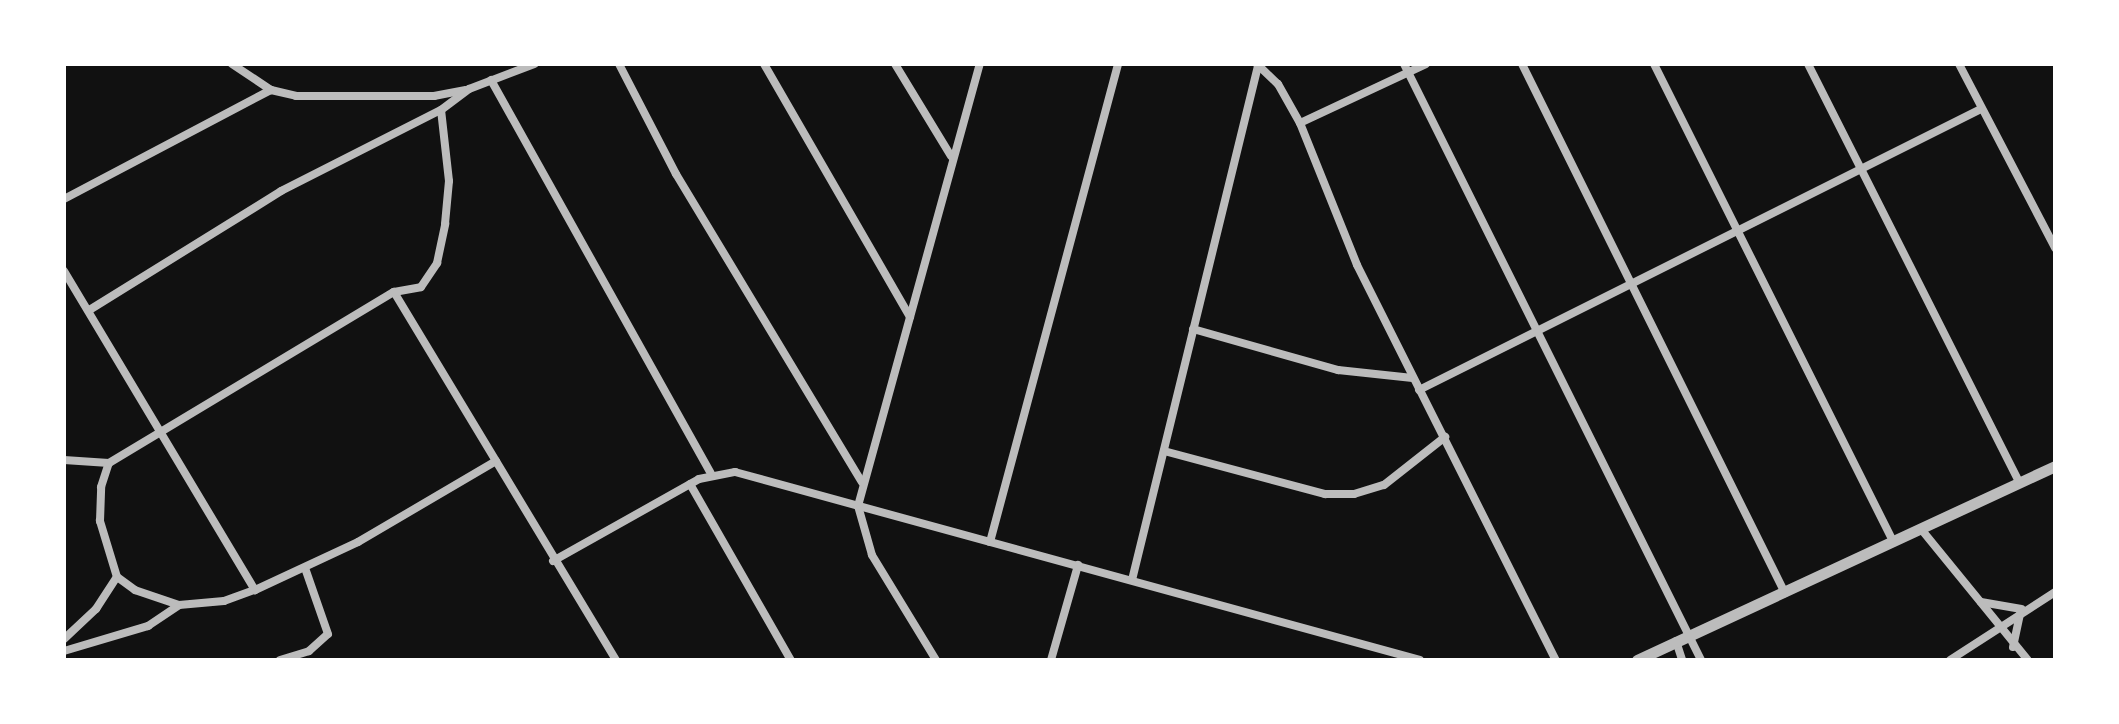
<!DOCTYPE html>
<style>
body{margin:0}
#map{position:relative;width:2119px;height:724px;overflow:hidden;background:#111;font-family:Helvetica,sans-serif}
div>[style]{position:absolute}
.minor>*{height:8px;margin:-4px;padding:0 4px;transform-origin:4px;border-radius:4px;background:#bcbcbc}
.tertiary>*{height:11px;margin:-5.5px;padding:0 5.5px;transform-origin:5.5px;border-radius:5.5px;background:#bcbcbc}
span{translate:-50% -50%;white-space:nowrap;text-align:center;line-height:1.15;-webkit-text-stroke:7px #fff;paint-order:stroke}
.frame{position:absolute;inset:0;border:66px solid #fff;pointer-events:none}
</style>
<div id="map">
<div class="minor">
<i style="left:232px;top:64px;width:47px;rotate:33.7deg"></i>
<i style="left:271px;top:90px;width:26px;rotate:13deg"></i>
<i style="left:296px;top:96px;width:138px"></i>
<i style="left:434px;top:96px;width:31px;rotate:-11deg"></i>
<i style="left:619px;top:64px;width:124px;rotate:62.6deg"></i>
<i style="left:676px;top:174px;width:360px;rotate:58.9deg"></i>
<i style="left:764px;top:64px;width:292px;rotate:60deg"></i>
<i style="left:895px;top:64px;width:108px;rotate:58.7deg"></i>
<i style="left:1257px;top:64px;width:29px;rotate:44deg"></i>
<i style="left:1278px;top:84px;width:45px;rotate:60.6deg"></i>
<i style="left:1300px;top:123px;width:153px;rotate:68.1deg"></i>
<i style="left:1357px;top:265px;width:442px;rotate:63.3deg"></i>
<i style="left:1404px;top:64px;width:666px;rotate:63.51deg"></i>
<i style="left:1522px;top:64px;width:591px;rotate:63.57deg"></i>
<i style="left:1654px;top:64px;width:534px;rotate:63.39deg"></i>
<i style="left:1808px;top:64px;width:468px;rotate:63.2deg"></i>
<i style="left:1959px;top:64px;width:208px;rotate:62.4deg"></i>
<i style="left:491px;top:80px;width:450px;rotate:60.8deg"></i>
<i style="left:1300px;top:123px;width:139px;rotate:-25.1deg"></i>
<i style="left:64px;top:199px;width:234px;rotate:-27.8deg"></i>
<i style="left:64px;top:271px;width:372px;rotate:59.1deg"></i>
<i style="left:394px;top:292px;width:430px;rotate:58.9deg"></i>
<i style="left:91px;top:309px;width:224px;rotate:-31.8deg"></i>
<i style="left:281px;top:191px;width:179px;rotate:-26.9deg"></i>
<i style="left:441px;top:110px;width:35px;rotate:-37deg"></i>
<i style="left:469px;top:89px;width:70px;rotate:-21deg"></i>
<i style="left:1193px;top:329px;width:151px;rotate:15.8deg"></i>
<i style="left:1338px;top:370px;width:75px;rotate:6.1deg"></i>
<i style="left:1419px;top:390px;width:628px;rotate:-26.57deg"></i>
<i style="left:1164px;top:451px;width:167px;rotate:15deg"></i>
<i style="left:1325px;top:494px;width:29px"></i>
<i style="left:1354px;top:494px;width:31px;rotate:-17deg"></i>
<i style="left:1384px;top:485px;width:78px;rotate:-38.2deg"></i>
<i style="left:64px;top:460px;width:45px;rotate:3.8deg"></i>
<i style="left:690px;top:484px;width:203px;rotate:60.2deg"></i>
<i style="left:1921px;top:529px;width:169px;rotate:50.8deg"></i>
<i style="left:990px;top:542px;width:495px;rotate:-75deg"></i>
<i style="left:553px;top:561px;width:167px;rotate:-29.3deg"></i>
<i style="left:699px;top:479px;width:37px;rotate:-11deg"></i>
<i style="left:735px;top:472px;width:710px;rotate:15.35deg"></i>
<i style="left:1132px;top:580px;width:529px;rotate:-76.23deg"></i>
<i style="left:1981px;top:602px;width:41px;rotate:9.9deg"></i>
<i style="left:179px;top:605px;width:46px;rotate:-161.2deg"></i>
<i style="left:135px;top:590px;width:22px;rotate:-144deg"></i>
<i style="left:117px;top:577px;width:59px;rotate:-106.9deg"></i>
<i style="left:100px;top:521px;width:34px;rotate:-88deg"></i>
<i style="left:101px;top:487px;width:25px;rotate:-72deg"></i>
<i style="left:109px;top:463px;width:332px;rotate:-31deg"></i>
<i style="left:394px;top:292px;width:27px;rotate:-10deg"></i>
<i style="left:421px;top:287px;width:29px;rotate:-56deg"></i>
<i style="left:437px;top:263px;width:40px;rotate:-78deg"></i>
<i style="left:445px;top:224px;width:43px;rotate:-84.7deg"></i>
<i style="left:449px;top:181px;width:71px;rotate:-96.4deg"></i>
<i style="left:64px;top:639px;width:44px;rotate:-43.2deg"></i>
<i style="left:96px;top:609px;width:38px;rotate:-57deg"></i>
<i style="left:1676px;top:641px;width:20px;rotate:72deg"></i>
<i style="left:2013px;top:647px;width:34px;rotate:-78deg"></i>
<i style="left:64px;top:651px;width:88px;rotate:-16.6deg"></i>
<i style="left:148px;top:626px;width:37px;rotate:-34deg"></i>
<i style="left:179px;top:605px;width:45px;rotate:-5.1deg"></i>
<i style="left:224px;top:601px;width:33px;rotate:-20deg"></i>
<i style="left:255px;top:590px;width:114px;rotate:-25deg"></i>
<i style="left:358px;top:542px;width:160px;rotate:-30.4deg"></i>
<i style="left:280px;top:660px;width:30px;rotate:-17deg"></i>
<i style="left:309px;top:651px;width:25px;rotate:-42deg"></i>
<i style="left:328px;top:634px;width:70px;rotate:-109.2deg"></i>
<i style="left:936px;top:660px;width:123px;rotate:-121.4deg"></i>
<i style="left:872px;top:555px;width:51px;rotate:-105.9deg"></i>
<i style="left:858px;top:506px;width:459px;rotate:-74.6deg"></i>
<i style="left:1051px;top:660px;width:99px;rotate:-74.1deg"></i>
<i style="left:1950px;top:660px;width:125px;rotate:-32.9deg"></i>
</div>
<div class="tertiary">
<i style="left:1637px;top:660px;width:461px;rotate:-24.9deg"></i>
</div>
<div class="frame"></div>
</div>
